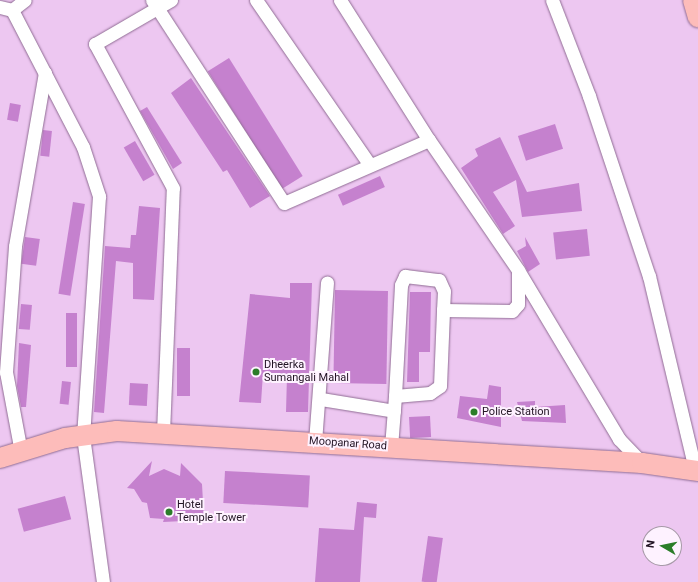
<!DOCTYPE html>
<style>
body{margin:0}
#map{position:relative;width:698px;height:582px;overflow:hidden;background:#edc7f1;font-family:Roboto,sans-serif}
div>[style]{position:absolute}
.building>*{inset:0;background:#c581ce;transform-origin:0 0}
.roads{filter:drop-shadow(0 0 1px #906d94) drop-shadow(0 0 1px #906d94)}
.minor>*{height:13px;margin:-6.5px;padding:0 6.5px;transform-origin:6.5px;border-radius:6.5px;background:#fff}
.primary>*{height:20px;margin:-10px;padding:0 10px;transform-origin:10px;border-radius:10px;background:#fdbcba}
.dots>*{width:11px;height:11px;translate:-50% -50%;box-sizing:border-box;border:2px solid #fef2ff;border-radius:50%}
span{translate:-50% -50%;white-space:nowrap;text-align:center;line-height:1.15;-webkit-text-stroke:4px #fef2ff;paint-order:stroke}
.poi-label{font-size:11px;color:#211323}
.left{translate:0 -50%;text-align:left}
.street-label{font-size:11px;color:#211323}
.north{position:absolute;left:642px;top:526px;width:40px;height:40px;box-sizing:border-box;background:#fef2ff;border:1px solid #a699a7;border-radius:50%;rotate:279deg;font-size:11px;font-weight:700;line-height:16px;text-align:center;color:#211323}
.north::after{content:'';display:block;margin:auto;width:14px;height:18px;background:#2b7d29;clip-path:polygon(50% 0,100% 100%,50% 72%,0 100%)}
</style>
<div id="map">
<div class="building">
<i style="left:229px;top:58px;width:139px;height:25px;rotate:58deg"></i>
<i style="clip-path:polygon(191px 78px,270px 196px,250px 208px,227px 170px,223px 172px,171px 93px)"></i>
<i style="left:10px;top:103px;width:11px;height:17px;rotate:10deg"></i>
<i style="clip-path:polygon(147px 107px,182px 163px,173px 169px,140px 111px)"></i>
<i style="left:555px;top:124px;width:26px;height:39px;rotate:72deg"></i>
<i style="left:43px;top:130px;width:9px;height:26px;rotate:6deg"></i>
<i style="clip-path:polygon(500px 137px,527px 192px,579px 183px,582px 211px,522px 217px,516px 180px,493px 192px,515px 226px,503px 234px,461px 168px,478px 156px,475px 149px)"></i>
<i style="left:135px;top:141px;width:39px;height:13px;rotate:60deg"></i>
<i style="left:380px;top:176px;width:12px;height:46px;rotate:66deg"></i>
<i style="left:73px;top:202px;width:12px;height:93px;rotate:9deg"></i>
<i style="clip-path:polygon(139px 206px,160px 208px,154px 300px,133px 299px,133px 263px,116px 261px,104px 413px,94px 412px,105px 246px,130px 248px,131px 235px,136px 235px)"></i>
<i style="left:587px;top:229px;width:27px;height:34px;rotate:84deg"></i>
<i style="left:25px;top:237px;width:15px;height:27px;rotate:8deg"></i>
<i style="clip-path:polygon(525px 237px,540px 264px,528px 272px,517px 251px,526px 246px)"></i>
<i style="clip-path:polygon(290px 283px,312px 283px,308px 412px,286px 412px,287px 375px,263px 373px,261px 403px,239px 402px,250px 294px,290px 298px)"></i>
<i style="left:335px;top:290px;width:53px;height:93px;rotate:1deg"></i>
<i style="clip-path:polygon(410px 292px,431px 292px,430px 352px,419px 352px,419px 382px,407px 382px)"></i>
<i style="left:21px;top:304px;width:11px;height:25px;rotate:5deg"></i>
<i style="left:66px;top:313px;width:11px;height:54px"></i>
<i style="clip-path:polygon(19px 343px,31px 345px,26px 407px,21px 407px,17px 386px)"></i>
<i style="left:177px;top:348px;width:13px;height:48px"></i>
<i style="left:62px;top:381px;width:9px;height:23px;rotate:6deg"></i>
<i style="left:130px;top:383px;width:18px;height:22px;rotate:3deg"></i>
<i style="clip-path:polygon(489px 385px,501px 387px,501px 427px,457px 418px,460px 396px,487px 399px)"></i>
<i style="clip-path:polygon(535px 401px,535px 407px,565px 405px,566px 423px,522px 421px,517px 402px)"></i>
<i style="left:430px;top:416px;width:21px;height:21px;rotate:87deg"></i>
<i style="clip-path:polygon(152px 461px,149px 476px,164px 469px,180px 476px,181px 463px,202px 484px,204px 520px,163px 522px,164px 519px,150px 518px,147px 503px,142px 502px,134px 489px,127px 488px)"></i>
<i style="left:225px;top:471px;width:85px;height:32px;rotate:3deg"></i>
<i style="left:65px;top:496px;width:24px;height:49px;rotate:75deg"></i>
<i style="clip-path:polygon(357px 502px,377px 504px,376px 518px,364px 517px,360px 582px,315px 582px,319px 528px,354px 530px)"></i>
<i style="left:428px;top:536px;width:15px;height:46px;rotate:8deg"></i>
</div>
<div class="roads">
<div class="minor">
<i style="left:152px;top:0;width:242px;rotate:57deg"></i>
<i style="left:284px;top:203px;width:158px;rotate:-23.5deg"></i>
<i style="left:256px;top:0;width:199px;rotate:55.4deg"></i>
<i style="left:340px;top:0;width:166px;rotate:57.6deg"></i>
<i style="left:429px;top:140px;width:158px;rotate:55.6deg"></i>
<i style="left:518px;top:270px;width:197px;rotate:59.1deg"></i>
<i style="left:619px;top:439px;width:33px;rotate:46deg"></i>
<i style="left:552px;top:0;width:103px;rotate:68.9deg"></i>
<i style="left:589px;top:96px;width:190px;rotate:71.6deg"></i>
<i style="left:649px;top:276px;width:198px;rotate:76.6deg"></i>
<i style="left:0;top:7px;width:12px;rotate:14deg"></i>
<i style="left:12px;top:10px;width:16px;rotate:-38deg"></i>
<i style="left:12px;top:10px;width:154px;rotate:62.6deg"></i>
<i style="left:83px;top:147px;width:52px;rotate:71.9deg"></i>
<i style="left:99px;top:196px;width:241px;rotate:93.8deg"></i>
<i style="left:83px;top:436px;width:147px;rotate:82.2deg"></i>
<i style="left:395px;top:396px;width:111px;rotate:-86.9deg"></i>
<i style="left:401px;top:285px;width:10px;rotate:-66deg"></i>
<i style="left:405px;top:276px;width:34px;rotate:7deg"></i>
<i style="left:439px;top:280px;width:12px;rotate:66deg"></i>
<i style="left:444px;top:291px;width:19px;rotate:93deg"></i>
<i style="left:321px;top:399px;width:74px;rotate:9.3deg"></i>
<i style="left:163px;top:433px;width:245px;rotate:-87.7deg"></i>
<i style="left:173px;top:188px;width:164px;rotate:-118.4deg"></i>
<i style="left:95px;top:44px;width:88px;rotate:-30.1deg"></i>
<i style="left:315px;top:442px;width:160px;rotate:-85.7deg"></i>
<i style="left:391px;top:447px;width:51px;rotate:-85.5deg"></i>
<i style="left:395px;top:396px;width:35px;rotate:-5deg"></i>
<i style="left:430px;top:393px;width:12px;rotate:-35deg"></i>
<i style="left:440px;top:386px;width:76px;rotate:-87.7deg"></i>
<i style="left:443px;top:310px;width:69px;rotate:0.8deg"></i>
<i style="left:512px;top:311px;width:9px;rotate:-49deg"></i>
<i style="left:518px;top:304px;width:33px;rotate:-90deg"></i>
<i style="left:21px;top:452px;width:81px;rotate:-100.6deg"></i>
<i style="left:6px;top:372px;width:126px;rotate:-85.9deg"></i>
<i style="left:15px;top:246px;width:176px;rotate:-80.2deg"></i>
</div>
<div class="primary">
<i style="left:693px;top:0;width:18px;rotate:74deg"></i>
<i style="left:0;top:458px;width:68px;rotate:-17.1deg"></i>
<i style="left:65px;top:438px;width:52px;rotate:-7.7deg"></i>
<i style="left:117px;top:431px;width:526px;rotate:3.49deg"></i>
<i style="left:642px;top:463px;width:57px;rotate:8.1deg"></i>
</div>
</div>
<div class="dots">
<i style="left:256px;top:372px;background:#2b7d29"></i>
<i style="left:474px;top:412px;background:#2b7d29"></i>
<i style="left:169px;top:512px;background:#2b7d29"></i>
</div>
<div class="poi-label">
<span class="left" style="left:264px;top:372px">Dheerka<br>Sumangali Mahal</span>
<span class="left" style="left:482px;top:412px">Police Station</span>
<span class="left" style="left:177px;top:512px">Hotel<br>Temple Tower</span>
</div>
<div class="street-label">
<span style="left:348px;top:444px;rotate:4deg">Moopanar Road</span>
</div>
<div class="north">N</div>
</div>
